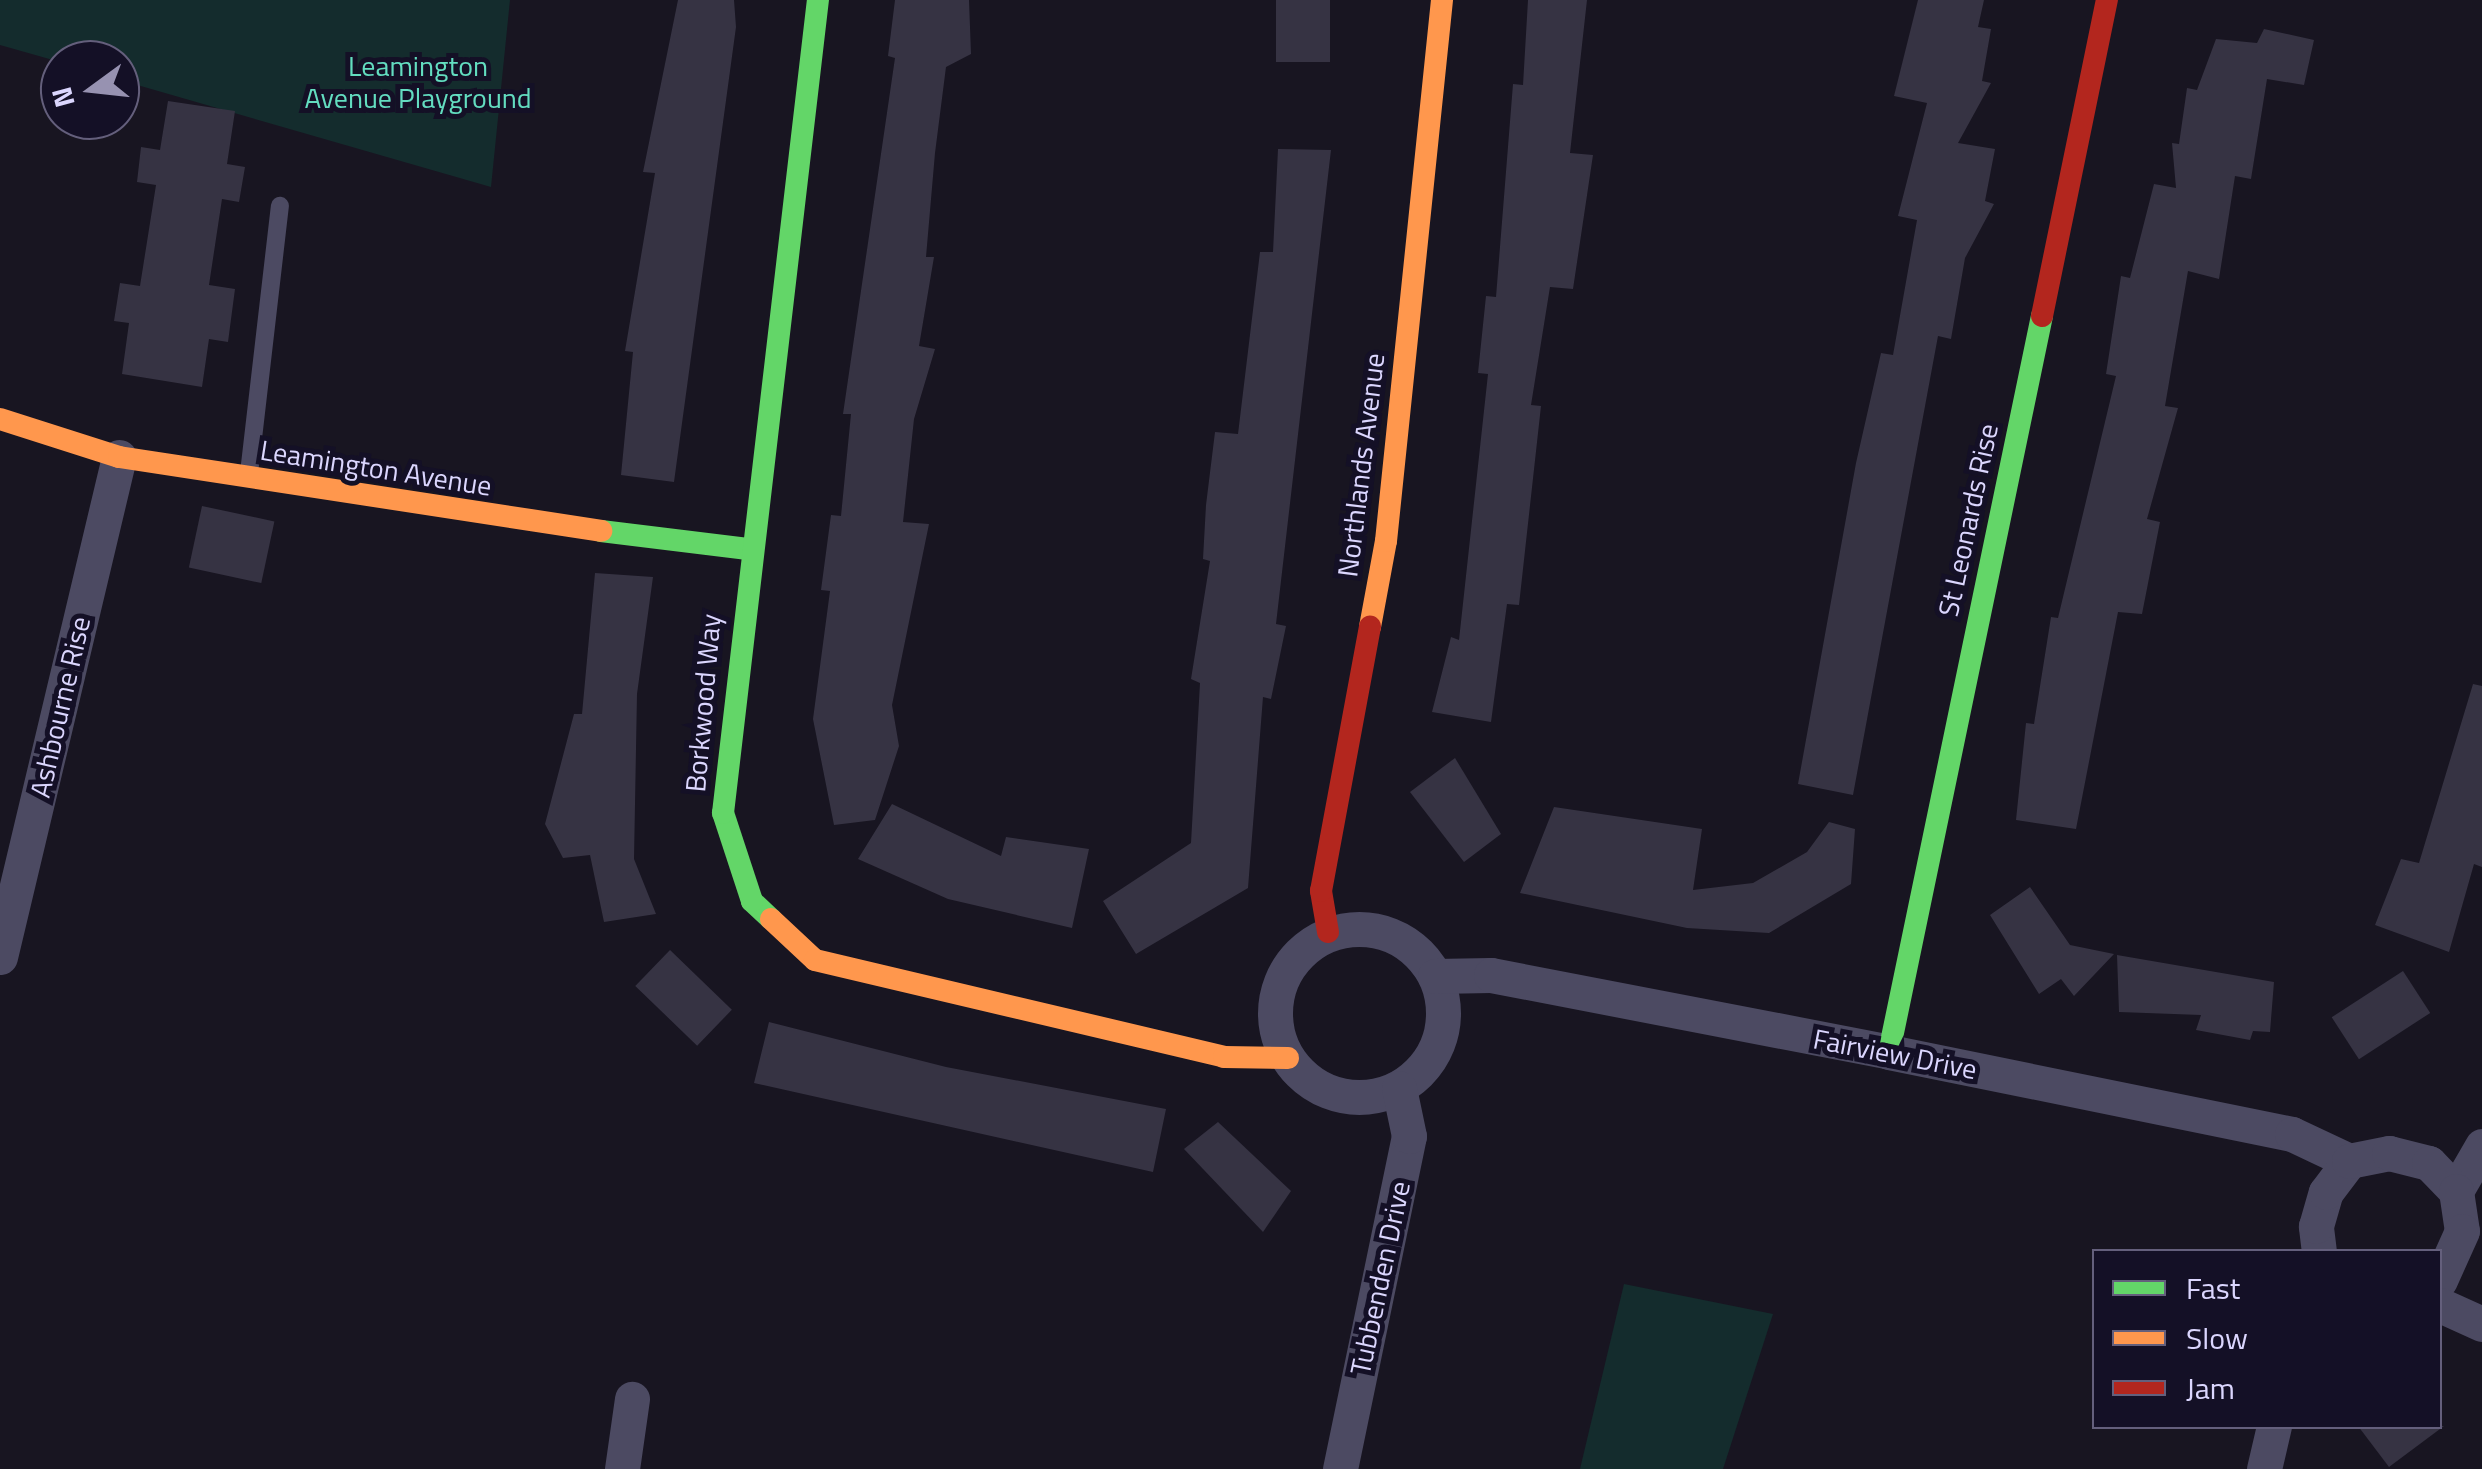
<!DOCTYPE html>
<style>
body{margin:0}
#map{position:relative;width:2482px;height:1469px;overflow:hidden;background:#181521;font-family:"Titillium Web",sans-serif}
div>[style]{position:absolute}
.green>*{inset:0;background:#142c2d}
.building>*{inset:0;background:#363343;transform-origin:0 0}
.lane>*{height:18px;margin:-9px;padding:0 9px;transform-origin:9px;border-radius:9px;background:#4c4a62}
.street>*{height:35px;margin:-17.5px;padding:0 17.5px;transform-origin:17.5px;border-radius:17.5px;background:#4c4a62}
.street>.ring{margin:-17.5px;padding:0;box-sizing:content-box;background:none;border:35px solid #4c4a62;border-radius:50%}
.fast>*{height:22px;margin:-11px;padding:0 11px;transform-origin:11px;border-radius:11px;background:#63d668}
.slow>*{height:22px;margin:-11px;padding:0 11px;transform-origin:11px;border-radius:11px;background:#ff974d}
.jam>*{height:22px;margin:-11px;padding:0 11px;transform-origin:11px;border-radius:11px;background:#b3261e}
span{translate:-50% -50%;white-space:nowrap;text-align:center;line-height:1.15;-webkit-text-stroke:10px #141026;paint-order:stroke}
.park-label{font-size:28px;color:#63ddc0}
.street-label{font-size:28px;color:#dbd6fe}
.legend{position:absolute;left:2092px;top:1249px;width:350px;height:180px;box-sizing:border-box;background:#141026;border:2px solid #645f7c;margin:0;padding:12px 18px;list-style:none;font-size:30px;color:#dbd6fe}
.legend li{display:flex;align-items:center;gap:20px;height:50px}
.legend b{width:50px;border:2px solid #645f7c}
.north{position:absolute;left:40px;top:40px;width:100px;height:100px;box-sizing:border-box;background:#141026;border:2px solid #645f7c;border-radius:50%;rotate:255deg;font-size:28px;font-weight:700;line-height:40px;text-align:center;color:#dbd6fe}
.north::after{content:'';display:block;margin:auto;width:35px;height:45px;background:#9792b1;clip-path:polygon(50% 0,100% 100%,50% 72%,0 100%)}
</style>
<div id="map">
<div class="green">
<i style="clip-path:polygon(0 0,510px 0,491px 187px,120px 80px,120px 60px,60px 62px,0 45px)"></i>
<i style="clip-path:polygon(1624px 1284px,1773px 1314px,1723px 1469px,1580px 1469px)"></i>
</div>
<div class="building">
<i style="clip-path:polygon(678px 0,734px 0,736px 27px,674px 482px,621px 475px,633px 352px,625px 351px,655px 173px,643px 172px)"></i>
<i style="clip-path:polygon(895px 0,969px 0,971px 54px,946px 67px,935px 153px,926px 257px,934px 257px,919px 346px,935px 349px,914px 419px,903px 522px,929px 524px,892px 705px,899px 746px,875px 820px,834px 825px,813px 719px,830px 591px,821px 590px,831px 515px,841px 516px,851px 414px,843px 414px,895px 58px,888px 56px)"></i>
<i style="left:1276px;top:0;width:54px;height:62px"></i>
<i style="clip-path:polygon(1528px 0,1587px 0,1570px 153px,1593px 155px,1573px 289px,1550px 287px,1531px 405px,1541px 406px,1519px 605px,1507px 604px,1491px 722px,1432px 712px,1451px 637px,1459px 640px,1488px 374px,1478px 373px,1486px 296px,1496px 297px,1513px 84px,1523px 85px)"></i>
<i style="clip-path:polygon(1918px 0,1984px 0,1978px 27px,1991px 29px,1982px 81px,1991px 83px,1958px 143px,1995px 149px,1985px 201px,1994px 204px,1965px 258px,1951px 339px,1938px 336px,1853px 795px,1798px 784px,1856px 463px,1881px 353px,1893px 355px,1917px 220px,1898px 216px,1927px 103px,1894px 96px)"></i>
<i style="clip-path:polygon(2264px 29px,2314px 40px,2304px 85px,2267px 79px,2251px 179px,2235px 176px,2219px 279px,2188px 271px,2165px 406px,2178px 408px,2147px 519px,2160px 522px,2142px 614px,2118px 612px,2076px 829px,2016px 820px,2026px 723px,2034px 724px,2051px 617px,2058px 618px,2116px 376px,2106px 374px,2121px 276px,2130px 278px,2154px 184px,2176px 188px,2172px 143px,2179px 144px,2187px 88px,2197px 90px,2216px 39px,2257px 43px)"></i>
<i style="clip-path:polygon(168px 101px,235px 111px,227px 164px,245px 167px,239px 202px,222px 199px,209px 285px,235px 289px,228px 342px,209px 339px,202px 387px,122px 374px,129px 323px,114px 321px,120px 283px,140px 286px,156px 185px,137px 182px,141px 147px,160px 150px)"></i>
<i style="clip-path:polygon(1278px 149px,1331px 150px,1276px 624px,1286px 626px,1271px 699px,1263px 697px,1248px 888px,1136px 954px,1103px 901px,1191px 843px,1200px 683px,1191px 679px,1210px 561px,1203px 559px,1206px 505px,1215px 432px,1238px 434px,1260px 252px,1273px 252px)"></i>
<i style="left:202px;top:506px;width:74px;height:63px;rotate:12deg"></i>
<i style="clip-path:polygon(595px 573px,653px 577px,637px 694px,634px 859px,656px 914px,604px 922px,590px 855px,563px 858px,545px 824px,574px 714px,582px 714px)"></i>
<i style="clip-path:polygon(2473px 684px,2482px 686px,2482px 867px,2474px 864px,2449px 952px,2375px 925px,2401px 859px,2419px 863px)"></i>
<i style="clip-path:polygon(1455px 758px,1501px 834px,1464px 862px,1410px 792px)"></i>
<i style="clip-path:polygon(892px 804px,1001px 856px,1006px 837px,1089px 849px,1072px 928px,948px 899px,858px 859px)"></i>
<i style="clip-path:polygon(1554px 807px,1702px 829px,1693px 890px,1753px 883px,1807px 852px,1829px 822px,1855px 829px,1851px 884px,1769px 933px,1687px 928px,1520px 893px)"></i>
<i style="clip-path:polygon(2030px 887px,2070px 945px,2114px 954px,2074px 996px,2061px 979px,2039px 994px,1990px 915px)"></i>
<i style="left:670px;top:950px;width:86px;height:50px;rotate:44deg"></i>
<i style="clip-path:polygon(2117px 955px,2274px 982px,2270px 1032px,2253px 1031px,2250px 1040px,2196px 1030px,2201px 1015px,2119px 1012px)"></i>
<i style="left:2403px;top:971px;width:50px;height:85px;rotate:57deg"></i>
<i style="clip-path:polygon(769px 1022px,946px 1067px,1166px 1109px,1153px 1172px,754px 1083px)"></i>
<i style="clip-path:polygon(1218px 1122px,1291px 1191px,1263px 1232px,1184px 1149px)"></i>
<i style="clip-path:polygon(2358px 1426px,2444px 1426px,2389px 1467px)"></i>
</div>
<div class="lane">
<i style="left:249px;top:473px;width:269px;rotate:-83.4deg"></i>
</div>
<div class="street">
<i class="ring" style="left:1275px;top:929px;width:133px;height:133px"></i>
<i style="left:0;top:957px;width:514px;rotate:-76.61deg"></i>
<i style="left:1435px;top:976px;width:56px;rotate:-1deg"></i>
<i style="left:1491px;top:975px;width:405px;rotate:10.9deg"></i>
<i style="left:1889px;top:1052px;width:411px;rotate:11.5deg"></i>
<i style="left:2292px;top:1134px;width:63px;rotate:25.3deg"></i>
<i style="left:2456px;top:1191px;width:52px;rotate:-60deg"></i>
<i style="left:2319px;top:1252px;width:26px;rotate:-97deg"></i>
<i style="left:2316px;top:1226px;width:35px;rotate:-74deg"></i>
<i style="left:2326px;top:1192px;width:39px;rotate:-53deg"></i>
<i style="left:2349px;top:1161px;width:41px;rotate:-11.3deg"></i>
<i style="left:2389px;top:1153px;width:41px;rotate:14deg"></i>
<i style="left:2429px;top:1163px;width:39px;rotate:46deg"></i>
<i style="left:2456px;top:1191px;width:40px;rotate:81.5deg"></i>
<i style="left:2462px;top:1231px;width:54px;rotate:114.2deg"></i>
<i style="left:2440px;top:1305px;width:46px;rotate:24.3deg"></i>
<i style="left:622px;top:1469px;width:71px;rotate:-81.9deg"></i>
<i style="left:1340px;top:1469px;width:340px;rotate:-78.3deg"></i>
<i style="left:1409px;top:1136px;width:49px;rotate:-101.8deg"></i>
<i style="left:2264px;top:1469px;width:44px;rotate:-76.9deg"></i>
</div>
<div class="fast">
<i style="left:601px;top:531px;width:148px;rotate:7deg"></i>
<i style="left:771px;top:919px;width:26px;rotate:-137deg"></i>
<i style="left:752px;top:901px;width:93px;rotate:-108.2deg"></i>
<i style="left:723px;top:813px;width:819px;rotate:-83.34deg"></i>
<i style="left:1889px;top:1052px;width:752px;rotate:-78.26deg"></i>
</div>
<div class="slow">
<i style="left:0;top:419px;width:125px;rotate:17.7deg"></i>
<i style="left:119px;top:457px;width:488px;rotate:8.7deg"></i>
<i style="left:1370px;top:627px;width:87px;rotate:-79.5deg"></i>
<i style="left:1386px;top:541px;width:544px;rotate:-84.09deg"></i>
<i style="left:771px;top:919px;width:60px;rotate:43deg"></i>
<i style="left:815px;top:960px;width:420px;rotate:13.3deg"></i>
<i style="left:1224px;top:1057px;width:64px;rotate:0.9deg"></i>
</div>
<div class="jam">
<i style="left:2042px;top:316px;width:323px;rotate:-78.4deg"></i>
<i style="left:1328px;top:932px;width:42px;rotate:-99.7deg"></i>
<i style="left:1321px;top:891px;width:269px;rotate:-79.5deg"></i>
</div>
<div class="park-label">
<span style="left:418px;top:82px">Leamington<br>Avenue Playground</span>
</div>
<div class="street-label">
<span style="left:1361px;top:465px;rotate:-83deg">Northlands Avenue</span>
<span style="left:376px;top:468px;rotate:9deg">Leamington Avenue</span>
<span style="left:1968px;top:520px;rotate:-78deg">St Leonards Rise</span>
<span style="left:703px;top:703px;rotate:-85deg">Borkwood Way</span>
<span style="left:60px;top:707px;rotate:-77deg">Ashbourne Rise</span>
<span style="left:1895px;top:1054px;rotate:11deg">Fairview Drive</span>
<span style="left:1380px;top:1278px;rotate:-78deg">Tubbenden Drive</span>
</div>
<ul class="legend">
<li><b style="height:12px;background:#63d668"></b>Fast</li>
<li><b style="height:12px;background:#ff974d"></b>Slow</li>
<li><b style="height:12px;background:#b3261e"></b>Jam</li>
</ul>
<div class="north">N</div>
</div>
